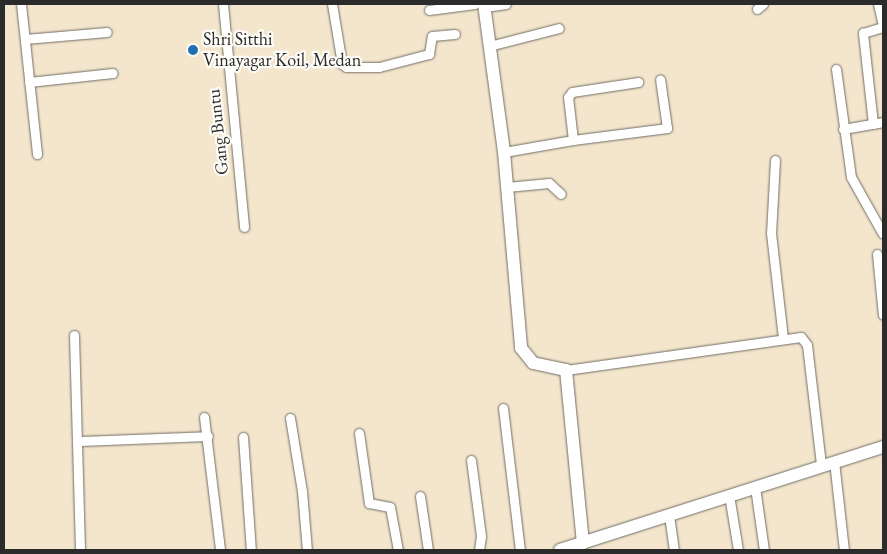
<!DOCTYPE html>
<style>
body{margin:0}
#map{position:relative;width:887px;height:554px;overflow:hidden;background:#f3e6cd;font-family:"EB Garamond",serif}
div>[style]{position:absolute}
.roads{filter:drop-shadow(0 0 1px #716c64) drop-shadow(0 0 1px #716c64)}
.street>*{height:9px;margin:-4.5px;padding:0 4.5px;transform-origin:4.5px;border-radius:4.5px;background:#fff}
.secondary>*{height:12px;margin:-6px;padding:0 6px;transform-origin:6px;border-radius:6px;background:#fff}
.dots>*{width:14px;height:14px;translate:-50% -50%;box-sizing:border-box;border:2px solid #fdfcf7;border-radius:50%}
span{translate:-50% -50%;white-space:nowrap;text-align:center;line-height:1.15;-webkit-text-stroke:4.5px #fdfcf7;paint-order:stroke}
.poi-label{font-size:18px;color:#2b2b2b}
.left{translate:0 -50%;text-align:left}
.street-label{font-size:18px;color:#2b2b2b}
.frame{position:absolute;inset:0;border:5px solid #2b2b2b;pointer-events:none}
</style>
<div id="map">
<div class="roads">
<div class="street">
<i style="left:21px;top:4px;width:151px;rotate:83.9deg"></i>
<i style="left:223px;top:4px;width:224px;rotate:84.6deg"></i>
<i style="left:332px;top:4px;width:61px;rotate:80.5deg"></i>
<i style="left:342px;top:64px;width:5px;rotate:37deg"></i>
<i style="left:346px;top:67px;width:33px"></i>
<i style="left:379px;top:67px;width:52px;rotate:-14.6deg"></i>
<i style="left:429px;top:54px;width:18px;rotate:-81deg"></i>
<i style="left:432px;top:36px;width:23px;rotate:-5deg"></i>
<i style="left:878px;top:4px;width:22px;rotate:77deg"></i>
<i style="left:485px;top:7px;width:21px;rotate:-8deg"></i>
<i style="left:757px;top:9px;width:8px;rotate:-40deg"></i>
<i style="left:429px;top:10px;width:46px;rotate:-7.4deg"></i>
<i style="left:25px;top:39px;width:82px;rotate:-4.9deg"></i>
<i style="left:489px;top:46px;width:72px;rotate:-14.4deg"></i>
<i style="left:836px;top:69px;width:109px;rotate:82.1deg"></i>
<i style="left:851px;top:177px;width:65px;rotate:60.7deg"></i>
<i style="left:29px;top:82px;width:84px;rotate:-6.1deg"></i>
<i style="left:873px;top:124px;width:92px;rotate:-96.3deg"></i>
<i style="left:863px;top:33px;width:21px;rotate:-17deg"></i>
<i style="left:843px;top:129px;width:41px;rotate:-9.9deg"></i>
<i style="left:573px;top:140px;width:95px;rotate:-7.3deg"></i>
<i style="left:667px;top:128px;width:49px;rotate:-98.1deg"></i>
<i style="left:504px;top:152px;width:70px;rotate:-9.9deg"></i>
<i style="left:573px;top:140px;width:43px;rotate:-96.6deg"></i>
<i style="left:568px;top:97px;width:6px;rotate:-51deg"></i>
<i style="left:572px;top:92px;width:67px;rotate:-8.6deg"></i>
<i style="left:775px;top:160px;width:73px;rotate:93.1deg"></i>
<i style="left:771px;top:233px;width:106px;rotate:83.5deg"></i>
<i style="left:507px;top:187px;width:42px;rotate:-5.4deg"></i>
<i style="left:549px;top:183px;width:16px;rotate:43deg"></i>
<i style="left:877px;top:254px;width:61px;rotate:84.4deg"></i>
<i style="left:74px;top:335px;width:215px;rotate:88.4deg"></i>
<i style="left:566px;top:370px;width:237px;rotate:-8deg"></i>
<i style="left:801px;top:337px;width:10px;rotate:53deg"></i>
<i style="left:807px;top:345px;width:121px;rotate:83.3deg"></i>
<i style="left:503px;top:408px;width:143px;rotate:83.2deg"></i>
<i style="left:204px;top:417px;width:134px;rotate:83.1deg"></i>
<i style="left:290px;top:418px;width:74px;rotate:80.7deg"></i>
<i style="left:302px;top:491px;width:59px;rotate:85.2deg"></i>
<i style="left:359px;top:433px;width:71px;rotate:81.9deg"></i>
<i style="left:369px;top:503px;width:21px;rotate:11deg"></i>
<i style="left:390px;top:507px;width:44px;rotate:79.5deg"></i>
<i style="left:243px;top:437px;width:113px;rotate:86deg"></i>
<i style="left:79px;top:441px;width:129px;rotate:-2.2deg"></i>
<i style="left:471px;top:460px;width:77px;rotate:82.5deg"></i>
<i style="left:481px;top:536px;width:14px;rotate:98deg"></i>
<i style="left:834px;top:461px;width:90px;rotate:83.6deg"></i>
<i style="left:755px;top:487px;width:64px;rotate:81.9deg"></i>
<i style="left:729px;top:495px;width:56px;rotate:80.7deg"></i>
<i style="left:420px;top:496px;width:55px;rotate:81.6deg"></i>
<i style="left:669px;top:515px;width:35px;rotate:82deg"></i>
</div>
<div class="secondary">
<i style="left:484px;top:4px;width:149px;rotate:82.3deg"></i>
<i style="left:504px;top:152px;width:197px;rotate:85deg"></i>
<i style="left:521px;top:348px;width:19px;rotate:51deg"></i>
<i style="left:533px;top:363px;width:34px;rotate:12deg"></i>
<i style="left:566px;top:370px;width:174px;rotate:84.4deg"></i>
<i style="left:560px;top:550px;width:339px;rotate:-17.7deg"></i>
</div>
</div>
<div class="dots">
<i style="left:193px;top:50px;background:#1f6fb2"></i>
</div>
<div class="poi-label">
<span class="left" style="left:203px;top:50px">Shri Sitthi<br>Vinayagar Koil, Medan</span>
</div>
<div class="street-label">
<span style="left:218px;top:132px;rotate:-96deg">Gang Buntu</span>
</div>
<div class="frame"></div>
</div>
